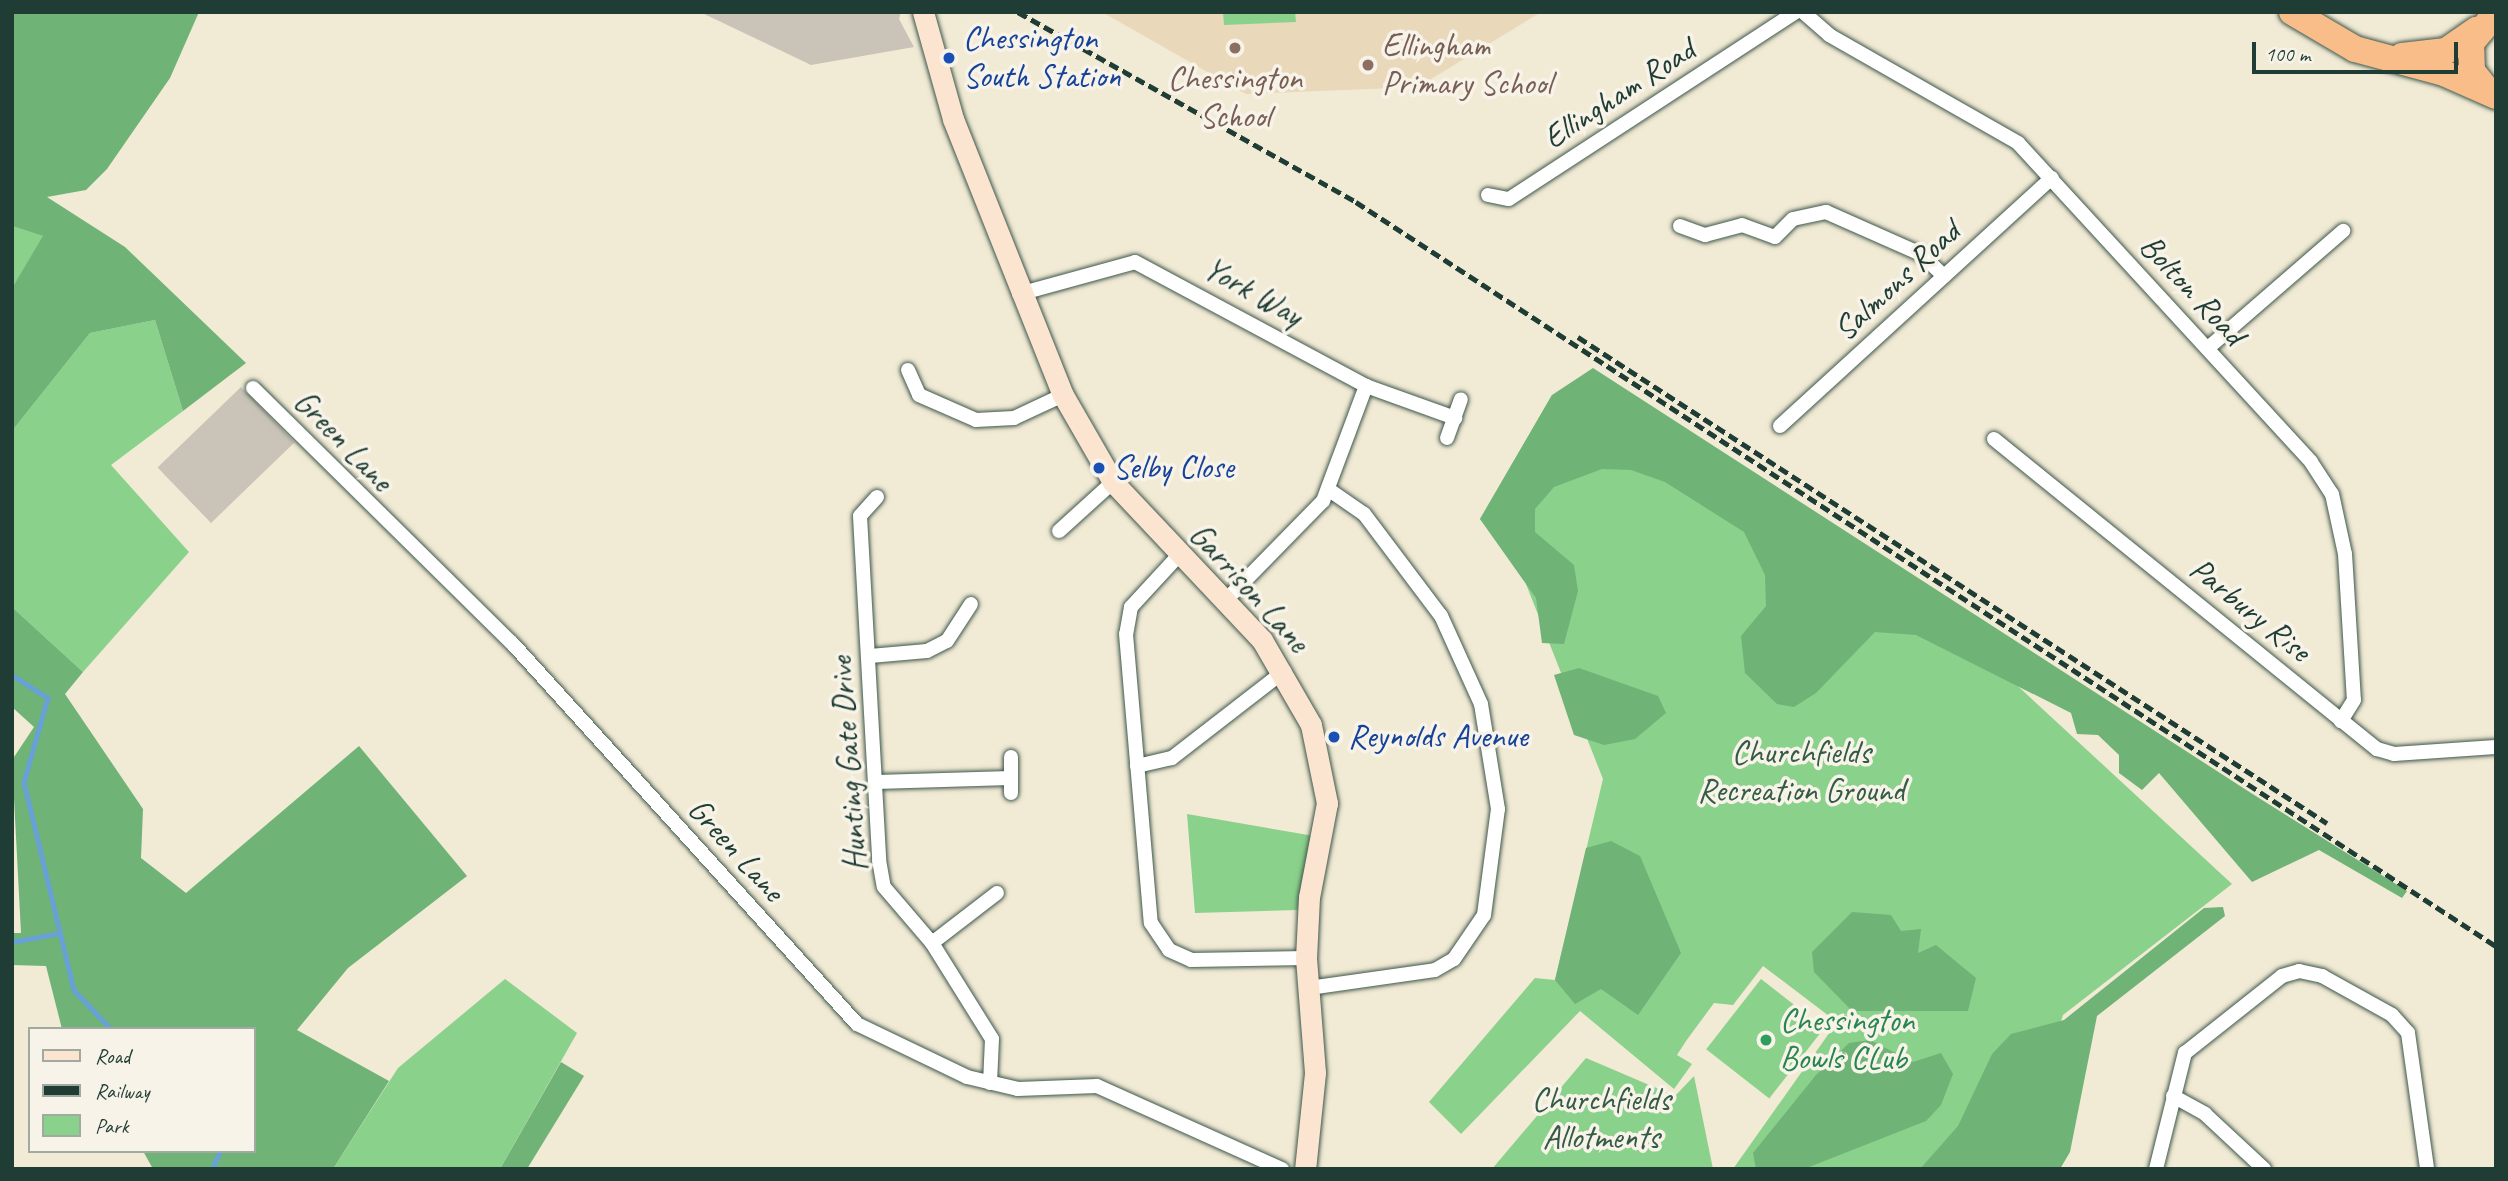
<!DOCTYPE html>
<style>
body{margin:0}
#map{position:relative;width:2508px;height:1181px;overflow:hidden;background:#f1ead4;font-family:Caveat,sans-serif}
div>[style]{position:absolute}
.built>*{inset:0;background:#ead8ba}
.industrial>*{inset:0;background:#cac3b8;transform-origin:0 0}
.green>*{inset:0;background:#8ad18b;transform-origin:0 0}
.forest>*{inset:0;background:#6fb377}
.stream>*{height:4.5px;margin:-2.25px;padding:0 2.25px;transform-origin:2.25px;border-radius:2.25px;background:#67a1d6}
.roads{filter:drop-shadow(0 0 2px #3e574c) drop-shadow(0 0 2px #3e574c)}
.street>*{height:14px;margin:-7px;padding:0 7px;transform-origin:7px;border-radius:7px;background:#fff}
.secondary>*{height:21px;margin:-10.5px;padding:0 10.5px;transform-origin:10.5px;border-radius:10.5px;background:#fce5d0}
.highway>*{height:26px;margin:-13px;padding:0 13px;transform-origin:13px;border-radius:13px;background:#f8bd89}
.rail>*{height:4.5px;margin-top:-2.25px;transform-origin:0;background:repeating-linear-gradient(90deg,#1f3d34 0 10px,transparent 0 15px)}
.dots>*{width:19px;height:19px;translate:-50% -50%;box-sizing:border-box;border:4px solid #f7f3e8;border-radius:50%}
span{translate:-50% -50%;white-space:nowrap;text-align:center;line-height:1.15;-webkit-text-stroke:7px #f7f3e8;paint-order:stroke}
.transit-label{font-size:33px;color:#164399}
.left{translate:0 -50%;text-align:left}
.education-label{font-size:33px;color:#785e54}
.street-label{font-size:33px;color:#1f3d34}
.park-label{font-size:33px;color:#345b45}
.leisure-label{font-size:33px;color:#27864d}
.frame{position:absolute;inset:0;border:14px solid #1f3d34;pointer-events:none}
.legend{position:absolute;left:28px;top:1027px;width:228px;height:126px;box-sizing:border-box;background:#f7f3e8;border:2px solid #a1aaa0;margin:0;padding:9px 12px;list-style:none;font-size:21px;color:#1f3d34}
.legend li{display:flex;align-items:center;gap:14px;height:35px}
.legend b{width:35px;border:2px solid #a1aaa0}
.scale{position:absolute;left:2252px;top:42px;width:206px;height:32px;box-sizing:border-box;border:4px solid #1f3d34;border-top:0;padding-left:9px;font-size:21px;line-height:24px;white-space:nowrap;color:#1f3d34;-webkit-text-stroke:5px #f7f3e8;paint-order:stroke}
</style>
<div id="map">
<div class="built">
<i style="clip-path:polygon(1102px 12px,1541px 12px,1418px 87px,1246px 94px)"></i>
</div>
<div class="industrial">
<i style="clip-path:polygon(700px 12px,901px 12px,899px 19px,914px 47px,811px 65px)"></i>
<i style="left:241px;top:387px;width:77px;height:116px;rotate:46deg"></i>
</div>
<div class="green">
<i style="clip-path:polygon(1223px 12px,1295px 12px,1296px 22px,1224px 25px)"></i>
<i style="clip-path:polygon(12px 226px,44px 236px,12px 288px)"></i>
<i style="clip-path:polygon(155px 320px,183px 411px,111px 465px,189px 552px,83px 672px,12px 607px,12px 431px,90px 333px)"></i>
<i style="clip-path:polygon(1552px 395px,1995px 665px,2232px 884px,2063px 1015px,2014px 1169px,1733px 1169px,1837px 1022px,1763px 966px,1733px 1005px,1714px 1003px,1686px 1041px,1677px 1055px,1692px 1064px,1674px 1089px,1580px 1011px,1461px 1134px,1429px 1102px,1535px 978px,1555px 980px,1603px 779px,1524px 579px,1480px 519px)"></i>
<i style="clip-path:polygon(1187px 814px,1314px 836px,1297px 910px,1195px 913px)"></i>
<i style="clip-path:polygon(505px 979px,577px 1033px,500px 1169px,333px 1169px,398px 1068px)"></i>
<i style="left:1761px;top:979px;width:80px;height:89px;rotate:38deg"></i>
<i style="clip-path:polygon(1586px 1058px,1675px 1096px,1694px 1076px,1713px 1169px,1492px 1169px)"></i>
</div>
<div class="forest">
<i style="clip-path:polygon(12px 12px,199px 12px,170px 78px,107px 169px,86px 190px,47px 197px,125px 247px,246px 363px,183px 411px,155px 320px,90px 333px,12px 431px,12px 288px,43px 236px,12px 226px)"></i>
<i style="clip-path:polygon(1593px 368px,2251px 793px,2407px 891px,2402px 898px,2319px 850px,2252px 882px,2159px 773px,2142px 790px,2119px 773px,2119px 755px,2098px 735px,2077px 734px,2071px 713px,1916px 635px,1875px 632px,1816px 693px,1794px 707px,1777px 704px,1745px 673px,1741px 636px,1766px 606px,1765px 575px,1744px 532px,1665px 482px,1631px 470px,1602px 469px,1554px 487px,1535px 509px,1535px 532px,1574px 565px,1578px 591px,1564px 644px,1542px 643px,1536px 598px,1480px 519px,1552px 395px)"></i>
<i style="clip-path:polygon(12px 607px,83px 672px,65px 694px,143px 809px,141px 858px,186px 893px,359px 746px,467px 876px,348px 968px,297px 1030px,389px 1081px,333px 1169px,153px 1169px,143px 1151px,254px 1151px,254px 1029px,62px 1029px,46px 966px,12px 965px,12px 933px,21px 933px,12px 760px,34px 727px,12px 707px)"></i>
<i style="clip-path:polygon(1579px 668px,1658px 696px,1666px 713px,1635px 739px,1604px 745px,1574px 735px,1554px 675px)"></i>
<i style="clip-path:polygon(1611px 841px,1640px 856px,1681px 953px,1638px 1015px,1601px 989px,1575px 1004px,1555px 980px,1586px 848px)"></i>
<i style="clip-path:polygon(2223px 907px,2225px 916px,2097px 1016px,2070px 1152px,2060px 1169px,1920px 1169px,1958px 1126px,1992px 1054px,2011px 1034px,2064px 1020px,2204px 908px)"></i>
<i style="clip-path:polygon(1852px 912px,1891px 915px,1901px 931px,1921px 929px,1918px 953px,1936px 945px,1976px 978px,1968px 1011px,1852px 1011px,1814px 972px,1812px 952px)"></i>
<i style="clip-path:polygon(1870px 1040px,1913px 1062px,1941px 1053px,1953px 1074px,1941px 1105px,1926px 1121px,1804px 1169px,1756px 1169px,1753px 1153px,1816px 1075px,1849px 1043px)"></i>
<i style="clip-path:polygon(561px 1062px,584px 1076px,527px 1169px,500px 1169px)"></i>
</div>
<div class="stream">
<i style="left:12px;top:675px;width:43px;rotate:32.6deg"></i>
<i style="left:48px;top:698px;width:87px;rotate:105.9deg"></i>
<i style="left:24px;top:782px;width:214px;rotate:76.5deg"></i>
<i style="left:74px;top:990px;width:54px;rotate:46.5deg"></i>
<i style="left:12px;top:942px;width:49px;rotate:-10.6deg"></i>
<i style="left:212px;top:1169px;width:20px;rotate:-66deg"></i>
</div>
<div class="roads">
<div class="street">
<i style="left:1803px;top:12px;width:35px;rotate:41deg"></i>
<i style="left:1829px;top:35px;width:218px;rotate:29.7deg"></i>
<i style="left:2018px;top:143px;width:433px;rotate:47.4deg"></i>
<i style="left:2311px;top:462px;width:38px;rotate:57deg"></i>
<i style="left:2332px;top:494px;width:61px;rotate:77.8deg"></i>
<i style="left:2345px;top:554px;width:146px;rotate:86.5deg"></i>
<i style="left:2354px;top:700px;width:25px;rotate:122deg"></i>
<i style="left:1488px;top:195px;width:21px;rotate:11deg"></i>
<i style="left:1509px;top:199px;width:343px;rotate:-33.1deg"></i>
<i style="left:1680px;top:226px;width:27px;rotate:20deg"></i>
<i style="left:1705px;top:235px;width:38px;rotate:-15deg"></i>
<i style="left:1742px;top:225px;width:35px;rotate:20deg"></i>
<i style="left:1775px;top:237px;width:25px;rotate:-45deg"></i>
<i style="left:1793px;top:219px;width:34px;rotate:-12deg"></i>
<i style="left:1826px;top:212px;width:104px;rotate:23.9deg"></i>
<i style="left:1921px;top:254px;width:32px;rotate:44deg"></i>
<i style="left:1019px;top:294px;width:120px;rotate:-15.4deg"></i>
<i style="left:1135px;top:262px;width:262px;rotate:28.2deg"></i>
<i style="left:1366px;top:386px;width:95px;rotate:19.8deg"></i>
<i style="left:2208px;top:348px;width:179px;rotate:-40.9deg"></i>
<i style="left:908px;top:370px;width:27px;rotate:66deg"></i>
<i style="left:919px;top:395px;width:62px;rotate:23.7deg"></i>
<i style="left:976px;top:420px;width:38px;rotate:-3deg"></i>
<i style="left:1014px;top:418px;width:54px;rotate:-25.1deg"></i>
<i style="left:253px;top:388px;width:363px;rotate:44.6deg"></i>
<i style="left:512px;top:643px;width:514px;rotate:47.84deg"></i>
<i style="left:857px;top:1024px;width:122px;rotate:25.7deg"></i>
<i style="left:967px;top:1077px;width:52px;rotate:13.2deg"></i>
<i style="left:1018px;top:1089px;width:79px;rotate:-2.2deg"></i>
<i style="left:1097px;top:1086px;width:203px;rotate:24.2deg"></i>
<i style="left:1780px;top:426px;width:368px;rotate:-42.4deg"></i>
<i style="left:1447px;top:438px;width:41px;rotate:-70.3deg"></i>
<i style="left:1994px;top:439px;width:493px;rotate:39deg"></i>
<i style="left:2377px;top:749px;width:18px;rotate:16deg"></i>
<i style="left:2394px;top:754px;width:102px;rotate:-3.9deg"></i>
<i style="left:877px;top:497px;width:25px;rotate:132deg"></i>
<i style="left:860px;top:516px;width:345px;rotate:86.8deg"></i>
<i style="left:879px;top:860px;width:27px;rotate:80deg"></i>
<i style="left:884px;top:887px;width:74px;rotate:49.4deg"></i>
<i style="left:932px;top:943px;width:113px;rotate:58deg"></i>
<i style="left:992px;top:1039px;width:44px;rotate:92.6deg"></i>
<i style="left:1059px;top:531px;width:73px;rotate:-42.2deg"></i>
<i style="left:1179px;top:555px;width:71px;rotate:132.7deg"></i>
<i style="left:1131px;top:607px;width:27px;rotate:100deg"></i>
<i style="left:1126px;top:634px;width:290px;rotate:85.1deg"></i>
<i style="left:1151px;top:923px;width:32px;rotate:56deg"></i>
<i style="left:1169px;top:950px;width:24px;rotate:24deg"></i>
<i style="left:1191px;top:960px;width:115px;rotate:-1deg"></i>
<i style="left:1225px;top:601px;width:140px;rotate:-45.6deg"></i>
<i style="left:1323px;top:501px;width:123px;rotate:-69.5deg"></i>
<i style="left:870px;top:656px;width:57px;rotate:-5deg"></i>
<i style="left:927px;top:651px;width:22px;rotate:-27deg"></i>
<i style="left:947px;top:641px;width:44px;rotate:-57deg"></i>
<i style="left:1137px;top:766px;width:36px;rotate:-13deg"></i>
<i style="left:1172px;top:758px;width:142px;rotate:-37.8deg"></i>
<i style="left:876px;top:782px;width:135px;rotate:-1.7deg"></i>
<i style="left:1011px;top:793px;width:36px;rotate:-90deg"></i>
<i style="left:932px;top:943px;width:82px;rotate:-37.6deg"></i>
<i style="left:1309px;top:988px;width:127px;rotate:-8.1deg"></i>
<i style="left:1435px;top:970px;width:22px;rotate:-30deg"></i>
<i style="left:1454px;top:959px;width:53px;rotate:-55.7deg"></i>
<i style="left:1484px;top:915px;width:107px;rotate:-82.5deg"></i>
<i style="left:1498px;top:809px;width:106px;rotate:-99.2deg"></i>
<i style="left:1481px;top:704px;width:97px;rotate:-114.4deg"></i>
<i style="left:1441px;top:616px;width:128px;rotate:-127deg"></i>
<i style="left:1364px;top:514px;width:44px;rotate:-145.2deg"></i>
<i style="left:2173px;top:1096px;width:37px;rotate:29deg"></i>
<i style="left:2205px;top:1114px;width:81px;rotate:43deg"></i>
<i style="left:2156px;top:1169px;width:120px;rotate:-76deg"></i>
<i style="left:2185px;top:1053px;width:124px;rotate:-38.4deg"></i>
<i style="left:2282px;top:976px;width:18px;rotate:-16deg"></i>
<i style="left:2299px;top:971px;width:24px;rotate:12deg"></i>
<i style="left:2322px;top:976px;width:80px;rotate:29.1deg"></i>
<i style="left:2392px;top:1015px;width:24px;rotate:48deg"></i>
<i style="left:2408px;top:1033px;width:137px;rotate:82deg"></i>
</div>
<div class="secondary">
<i style="left:923px;top:12px;width:111px;rotate:74.3deg"></i>
<i style="left:953px;top:119px;width:297px;rotate:68.3deg"></i>
<i style="left:1063px;top:395px;width:100px;rotate:60.1deg"></i>
<i style="left:1113px;top:482px;width:217px;rotate:46.7deg"></i>
<i style="left:1262px;top:640px;width:98px;rotate:60deg"></i>
<i style="left:1311px;top:725px;width:80px;rotate:78.4deg"></i>
<i style="left:1327px;top:803px;width:96px;rotate:100.8deg"></i>
<i style="left:1309px;top:897px;width:61px;rotate:92.8deg"></i>
<i style="left:1306px;top:958px;width:115px;rotate:85.5deg"></i>
<i style="left:1315px;top:1073px;width:97px;rotate:95.9deg"></i>
</div>
<div class="highway">
<i style="left:2292px;top:12px;width:73px;rotate:30.4deg"></i>
<i style="left:2355px;top:49px;width:92px;rotate:15.1deg"></i>
<i style="left:2444px;top:73px;width:57px;rotate:23.9deg"></i>
<i style="left:2402px;top:56px;width:44px;rotate:-6.5deg"></i>
<i style="left:2446px;top:51px;width:37px;rotate:-35deg"></i>
<i style="left:2488px;top:91px;width:26px;rotate:-129deg"></i>
<i style="left:2472px;top:71px;width:28px;rotate:-92deg"></i>
<i style="left:2471px;top:43px;width:39px;rotate:-50deg"></i>
</div>
</div>
<div class="rail">
<i style="left:1018px;top:12px;width:388px;rotate:29.3deg"></i>
<i style="left:1356px;top:202px;width:1361px;rotate:33.13deg"></i>
<i style="left:1578px;top:337px;width:893px;rotate:32.98deg"></i>
</div>
<div class="dots">
<i style="left:1235px;top:48px;background:#8d6e63"></i>
<i style="left:949px;top:58px;background:#1a4fb4"></i>
<i style="left:1368px;top:65px;background:#8d6e63"></i>
<i style="left:1099px;top:468px;background:#1a4fb4"></i>
<i style="left:1334px;top:737px;background:#1a4fb4"></i>
<i style="left:1766px;top:1040px;background:#2e9e5b"></i>
</div>
<div class="transit-label">
<span class="left" style="left:963px;top:58px">Chessington<br>South Station</span>
<span class="left" style="left:1113px;top:468px">Selby Close</span>
<span class="left" style="left:1348px;top:737px">Reynolds Avenue</span>
</div>
<div class="education-label">
<span class="left" style="left:1382px;top:65px">Ellingham<br>Primary School</span>
<span style="left:1235px;top:98px">Chessington<br>School</span>
</div>
<div class="street-label">
<span style="left:1619px;top:94px;rotate:-33deg">Ellingham Road</span>
<span style="left:1897px;top:281px;rotate:-43deg">Salmons Road</span>
<span style="left:2192px;top:290px;rotate:47deg">Bolton Road</span>
<span style="left:1253px;top:292px;rotate:29deg">York Way</span>
<span style="left:343px;top:441px;rotate:46deg">Green Lane</span>
<span style="left:1249px;top:588px;rotate:48deg">Garrison Lane</span>
<span style="left:2250px;top:610px;rotate:39deg">Parbury Rise</span>
<span style="left:849px;top:764px;rotate:-94deg">Hunting Gate Drive</span>
<span style="left:736px;top:850px;rotate:48deg">Green Lane</span>
</div>
<div class="park-label">
<span style="left:1801px;top:772px">Churchfields<br>Recreation Ground</span>
<span style="left:1601px;top:1119px">Churchfields<br>Allotments</span>
</div>
<div class="leisure-label">
<span class="left" style="left:1780px;top:1040px">Chessington<br>Bowls CLub</span>
</div>
<div class="frame"></div>
<ul class="legend">
<li><b style="height:9px;background:#fce5d0"></b>Road</li>
<li><b style="height:9px;background:#1f3d34"></b>Railway</li>
<li><b style="height:19px;background:#8ad18b"></b>Park</li>
</ul>
<div class="scale">100 m</div>
</div>
